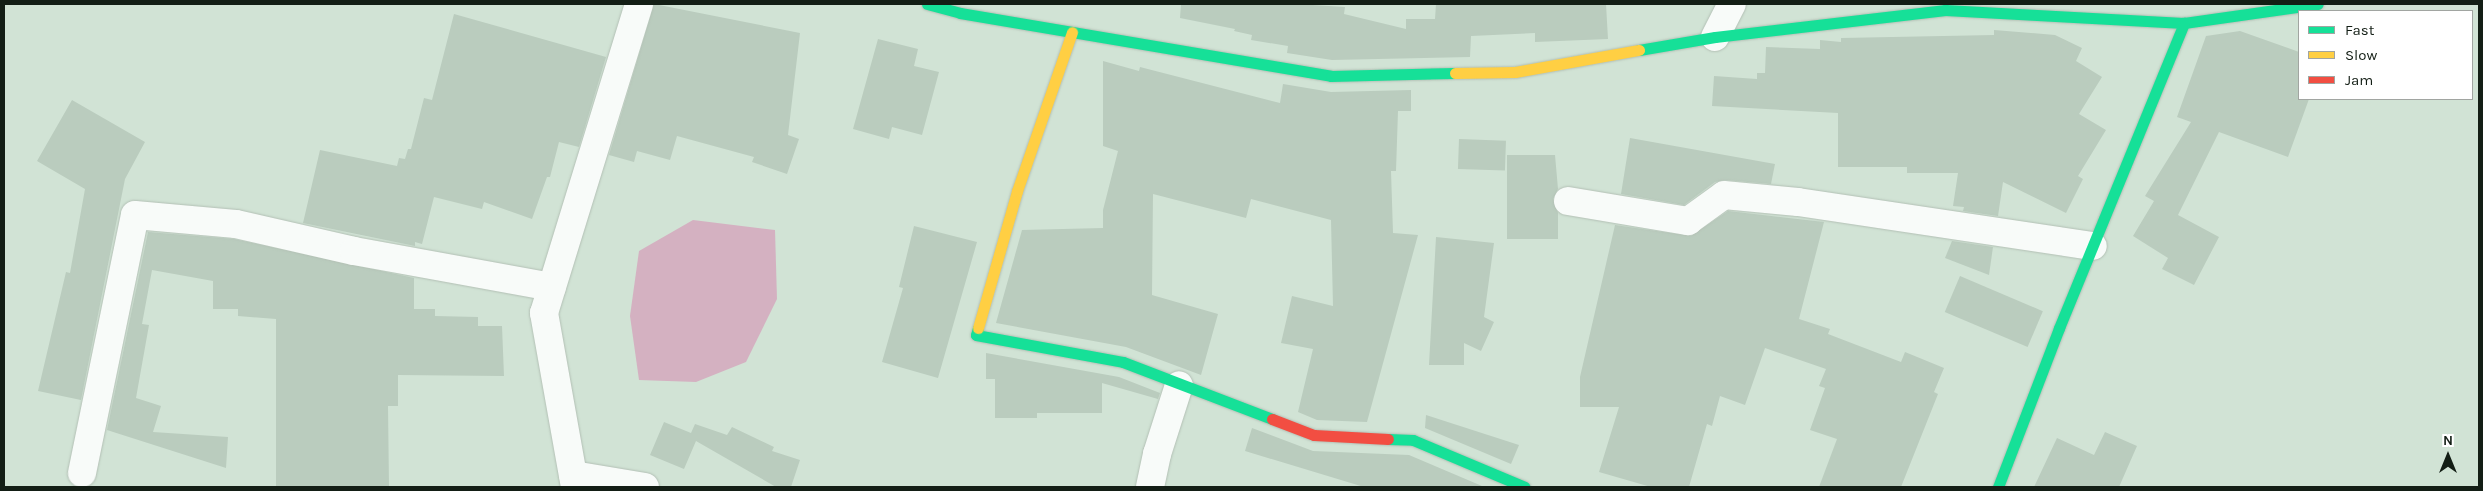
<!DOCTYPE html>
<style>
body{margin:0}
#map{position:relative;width:2483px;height:491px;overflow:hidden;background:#d1e3d5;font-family:Karla,sans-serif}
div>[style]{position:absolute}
.water>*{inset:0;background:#d4b1c1}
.building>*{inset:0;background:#baccbe;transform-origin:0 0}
.roads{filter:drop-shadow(0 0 1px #b3c0b5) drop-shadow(0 0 1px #b3c0b5)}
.street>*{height:28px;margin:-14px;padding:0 14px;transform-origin:14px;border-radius:14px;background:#f8fbf9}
.fast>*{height:11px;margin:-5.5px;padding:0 5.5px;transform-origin:5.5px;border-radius:5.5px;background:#16e098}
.slow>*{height:11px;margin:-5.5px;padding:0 5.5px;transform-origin:5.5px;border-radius:5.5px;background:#ffcf43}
.jam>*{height:11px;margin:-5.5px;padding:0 5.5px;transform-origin:5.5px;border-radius:5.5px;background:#f24e42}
span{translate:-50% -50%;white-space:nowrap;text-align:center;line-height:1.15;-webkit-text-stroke:4px #fff;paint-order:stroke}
.frame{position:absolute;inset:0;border:5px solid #131e15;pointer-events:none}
.legend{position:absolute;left:2298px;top:10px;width:175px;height:90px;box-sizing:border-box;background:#fff;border:1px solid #a1a5a1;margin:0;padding:6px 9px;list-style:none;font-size:15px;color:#131e15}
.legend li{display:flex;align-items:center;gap:10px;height:25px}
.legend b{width:25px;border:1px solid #a1a5a1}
.north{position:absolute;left:2423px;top:431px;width:50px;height:50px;-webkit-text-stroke:4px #fff;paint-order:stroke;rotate:0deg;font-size:14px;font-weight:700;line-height:20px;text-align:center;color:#131e15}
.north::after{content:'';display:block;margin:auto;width:18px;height:22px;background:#131e15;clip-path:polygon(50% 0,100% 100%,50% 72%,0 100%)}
</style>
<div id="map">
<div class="water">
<i style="clip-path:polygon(693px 220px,775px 230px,777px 299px,746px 362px,696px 382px,639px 380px,630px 316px,639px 251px)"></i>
</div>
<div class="building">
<i style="clip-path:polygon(654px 4px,800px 33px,788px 135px,799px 139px,787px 174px,752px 162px,754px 157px,677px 136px,670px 160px,637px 151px,634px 162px,609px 155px)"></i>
<i style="clip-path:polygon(1181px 4px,1296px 4px,1345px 7px,1344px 14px,1406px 29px,1406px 19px,1435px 19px,1436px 4px,1606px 4px,1608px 39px,1535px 42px,1535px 33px,1471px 36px,1470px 57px,1332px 60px,1287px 53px,1288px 46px,1251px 40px,1252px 35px,1234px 31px,1235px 29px,1180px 18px)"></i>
<i style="clip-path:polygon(454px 14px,606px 57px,579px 147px,559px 142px,550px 177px,547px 177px,532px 219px,484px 202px,482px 209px,434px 197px,422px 244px,415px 242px,415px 246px,303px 223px,320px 150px,397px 166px,399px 158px,405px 159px,408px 149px,411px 149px,424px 98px,432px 100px)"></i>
<i style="clip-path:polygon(1994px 30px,2055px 35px,2082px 48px,2076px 61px,2102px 77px,2079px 114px,2106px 130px,2078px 176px,2083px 179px,2066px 213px,2003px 182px,1998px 216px,1963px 211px,1964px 207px,1953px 206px,1958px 173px,1907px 173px,1907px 167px,1838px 167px,1838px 113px,1712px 106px,1714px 76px,1757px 79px,1757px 73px,1765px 73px,1766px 47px,1820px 49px,1820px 40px,1841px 42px,1841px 38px,1994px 35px)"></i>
<i style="clip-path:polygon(2240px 31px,2299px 52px,2299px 99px,2309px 99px,2288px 157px,2219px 132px,2178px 215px,2219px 237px,2194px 285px,2162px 269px,2168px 258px,2133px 236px,2154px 201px,2145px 196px,2191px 122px,2177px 117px,2206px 36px)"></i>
<i style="clip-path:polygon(878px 39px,918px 49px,914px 66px,939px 72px,922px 135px,892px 127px,889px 139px,853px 129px)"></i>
<i style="clip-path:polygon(1103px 61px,1139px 71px,1140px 67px,1280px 103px,1283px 84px,1331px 92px,1411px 90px,1411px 111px,1398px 111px,1396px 171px,1391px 171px,1393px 233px,1418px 235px,1367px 422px,1317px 420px,1298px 412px,1313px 349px,1281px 343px,1292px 296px,1333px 306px,1331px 220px,1251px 199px,1246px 218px,1153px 194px,1152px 295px,1218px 314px,1201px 375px,1126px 347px,996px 323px,1022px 230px,1103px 228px,1103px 210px,1118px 151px,1103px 146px)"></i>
<i style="clip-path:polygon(72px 100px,145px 142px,125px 179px,81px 400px,38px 391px,66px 272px,70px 273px,85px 189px,37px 161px)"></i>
<i style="clip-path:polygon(1630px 138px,1775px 164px,1771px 184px,1725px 180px,1715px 182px,1684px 205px,1621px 194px)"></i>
<i style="left:1459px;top:139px;width:47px;height:30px;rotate:2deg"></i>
<i style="clip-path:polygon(1507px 155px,1555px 155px,1558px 189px,1553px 199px,1558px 213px,1558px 239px,1507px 239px)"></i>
<i style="clip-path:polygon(1728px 211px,1824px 222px,1799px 319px,1830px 329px,1828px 334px,1901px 362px,1905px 352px,1944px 368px,1934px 392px,1938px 394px,1901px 487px,1819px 487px,1837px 439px,1810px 430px,1825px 388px,1819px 386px,1826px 369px,1765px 348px,1745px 405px,1720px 396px,1712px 426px,1707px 424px,1689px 487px,1651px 487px,1599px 472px,1619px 407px,1580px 407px,1580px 377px,1615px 225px,1691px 236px)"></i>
<i style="clip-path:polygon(914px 226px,977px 242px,938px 378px,882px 362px,903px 288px,899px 287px)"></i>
<i style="clip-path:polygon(148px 232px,234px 239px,414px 278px,414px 309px,435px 309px,435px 316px,478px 317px,478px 326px,502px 326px,504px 376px,398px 375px,398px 406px,388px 406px,389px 487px,276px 487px,276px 319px,238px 316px,238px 309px,213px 309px,213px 281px,152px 270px,142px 324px,149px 325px,136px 398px,161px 406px,153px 432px,228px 437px,226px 468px,107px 430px)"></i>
<i style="clip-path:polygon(1436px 237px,1494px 243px,1484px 317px,1494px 322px,1481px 351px,1464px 343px,1464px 365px,1429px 365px)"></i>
<i style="clip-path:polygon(1952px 241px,1993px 247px,1989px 275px,1945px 258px)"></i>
<i style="left:1960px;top:276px;width:90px;height:39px;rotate:23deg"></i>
<i style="clip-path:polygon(986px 353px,1119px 377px,1160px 393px,1158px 399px,1102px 383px,1102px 413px,1037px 413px,1037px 418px,995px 418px,995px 379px,986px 379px)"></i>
<i style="clip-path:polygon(1426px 415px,1519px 445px,1511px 464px,1425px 428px)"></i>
<i style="clip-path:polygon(664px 422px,691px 433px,695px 424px,727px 435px,732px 427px,774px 447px,772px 451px,800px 460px,791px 487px,776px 487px,696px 441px,684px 469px,650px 455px)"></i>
<i style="clip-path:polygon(1252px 428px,1313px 451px,1409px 455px,1482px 486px,1364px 487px,1245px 451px)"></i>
<i style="clip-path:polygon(2105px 432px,2137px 446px,2119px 487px,2034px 487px,2057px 438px,2094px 455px)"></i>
</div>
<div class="roads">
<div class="street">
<i style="left:1715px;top:37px;width:37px;rotate:-63deg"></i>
<i style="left:1568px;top:201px;width:122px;rotate:9.5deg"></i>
<i style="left:1688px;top:221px;width:44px;rotate:-35.8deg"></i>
<i style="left:1724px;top:195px;width:74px;rotate:5.4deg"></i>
<i style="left:1798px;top:202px;width:298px;rotate:8.5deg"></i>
<i style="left:82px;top:473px;width:263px;rotate:-78.4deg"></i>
<i style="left:135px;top:215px;width:101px;rotate:5.1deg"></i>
<i style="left:236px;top:224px;width:121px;rotate:12.9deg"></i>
<i style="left:354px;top:251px;width:201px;rotate:10.3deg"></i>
<i style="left:573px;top:475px;width:73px;rotate:9.5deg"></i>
<i style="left:575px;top:487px;width:177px;rotate:-100.1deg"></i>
<i style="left:544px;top:313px;width:323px;rotate:-72.9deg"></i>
<i style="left:1150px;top:487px;width:34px;rotate:-78deg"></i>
<i style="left:1157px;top:454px;width:72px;rotate:-72.3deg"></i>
</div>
<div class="fast">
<i style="left:927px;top:4px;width:34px;rotate:15deg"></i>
<i style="left:960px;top:13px;width:376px;rotate:9.6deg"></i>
<i style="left:1331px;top:76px;width:124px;rotate:-1.4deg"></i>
<i style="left:1639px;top:50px;width:77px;rotate:-9.7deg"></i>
<i style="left:1715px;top:37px;width:232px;rotate:-6.7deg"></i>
<i style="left:1945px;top:10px;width:239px;rotate:3.1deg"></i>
<i style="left:2184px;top:23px;width:135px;rotate:-8.1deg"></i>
<i style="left:978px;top:328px;width:7px;rotate:106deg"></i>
<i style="left:976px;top:335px;width:149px;rotate:10.4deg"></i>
<i style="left:1123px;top:362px;width:160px;rotate:20.9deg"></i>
<i style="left:1388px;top:439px;width:25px;rotate:2deg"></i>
<i style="left:1413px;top:440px;width:121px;rotate:22.8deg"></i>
<i style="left:1998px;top:487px;width:170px;rotate:-69deg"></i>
<i style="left:2059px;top:328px;width:330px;rotate:-67.7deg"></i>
</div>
<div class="slow">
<i style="left:1455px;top:73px;width:60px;rotate:-1deg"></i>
<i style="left:1515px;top:72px;width:126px;rotate:-10.1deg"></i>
<i style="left:978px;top:328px;width:142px;rotate:-74.1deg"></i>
<i style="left:1017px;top:191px;width:168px;rotate:-70.9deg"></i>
</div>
<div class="jam">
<i style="left:1272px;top:419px;width:45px;rotate:20.9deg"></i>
<i style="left:1314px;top:435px;width:74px;rotate:3.1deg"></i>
</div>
</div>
<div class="frame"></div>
<ul class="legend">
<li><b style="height:6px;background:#16e098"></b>Fast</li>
<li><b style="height:6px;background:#ffcf43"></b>Slow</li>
<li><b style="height:6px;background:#f24e42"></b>Jam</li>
</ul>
<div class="north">N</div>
</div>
